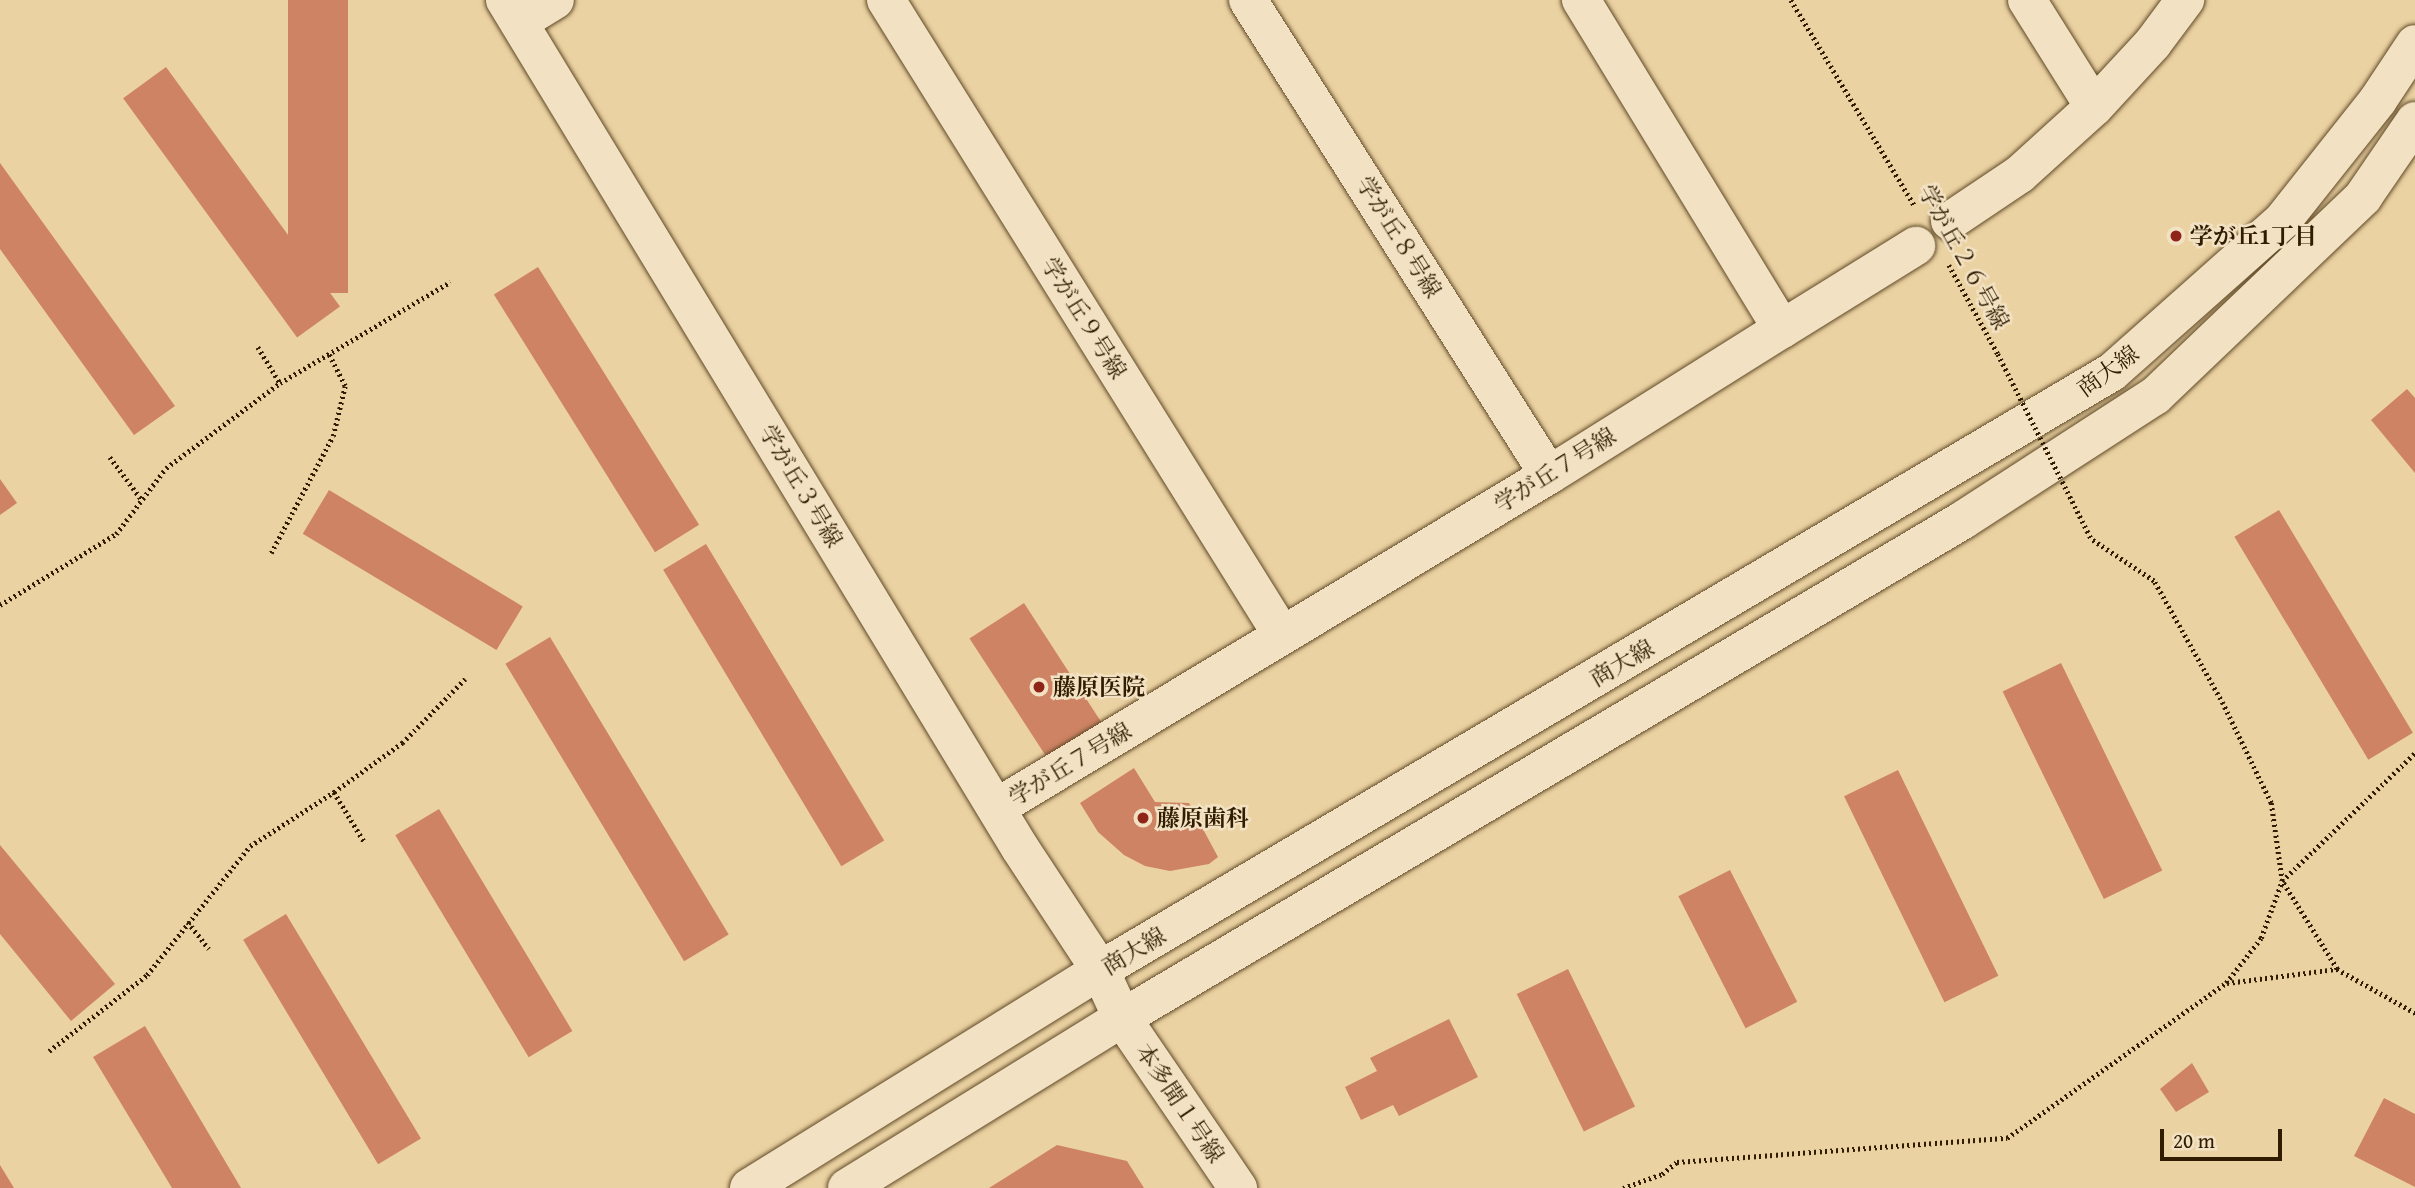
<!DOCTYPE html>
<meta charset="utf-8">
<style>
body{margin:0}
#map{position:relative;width:2415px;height:1188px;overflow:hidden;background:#ebd2a2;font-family:"Gentium Book Plus","Noto Serif JP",serif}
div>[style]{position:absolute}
.building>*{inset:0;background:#ce8464;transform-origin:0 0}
.path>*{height:4.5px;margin-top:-2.25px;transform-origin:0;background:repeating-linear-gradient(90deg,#311c00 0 2px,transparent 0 5.5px)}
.roads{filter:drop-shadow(0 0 2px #604a28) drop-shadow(0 0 2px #604a28)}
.minor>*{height:38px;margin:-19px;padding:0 19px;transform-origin:19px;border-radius:19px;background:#f2e2c3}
.path-bridge>*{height:4.5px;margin-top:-2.25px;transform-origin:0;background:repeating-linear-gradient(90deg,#311c00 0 2px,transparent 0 5.5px)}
.dots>*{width:19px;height:19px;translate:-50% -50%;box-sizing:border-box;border:4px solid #f2e2c3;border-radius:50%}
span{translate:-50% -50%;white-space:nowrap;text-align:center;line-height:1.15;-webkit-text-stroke:5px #f2e2c3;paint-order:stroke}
.poi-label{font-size:23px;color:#311c00;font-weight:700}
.left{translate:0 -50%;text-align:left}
.street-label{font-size:23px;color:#311c00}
.scale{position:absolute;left:2160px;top:1129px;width:122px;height:32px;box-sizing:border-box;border:4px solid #311c00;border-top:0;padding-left:9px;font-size:21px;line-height:24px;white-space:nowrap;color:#311c00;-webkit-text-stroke:5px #f2e2c3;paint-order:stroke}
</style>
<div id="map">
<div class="building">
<i style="left:288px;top:0;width:60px;height:293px"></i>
<i style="left:166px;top:67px;width:296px;height:53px;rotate:54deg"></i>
<i style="clip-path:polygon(0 163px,175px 406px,134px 435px,0 249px)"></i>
<i style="left:538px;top:267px;width:304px;height:52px;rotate:58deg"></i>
<i style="clip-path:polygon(2407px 389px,2415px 398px,2415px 473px,2371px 420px)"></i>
<i style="clip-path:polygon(0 479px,17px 503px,0 515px)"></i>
<i style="left:329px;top:490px;width:226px;height:51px;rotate:31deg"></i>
<i style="left:2279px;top:510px;width:260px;height:52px;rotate:59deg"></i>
<i style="left:706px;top:544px;width:346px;height:50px;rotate:59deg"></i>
<i style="left:1024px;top:603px;width:154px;height:65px;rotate:57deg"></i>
<i style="left:550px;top:637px;width:347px;height:52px;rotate:59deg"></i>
<i style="left:2061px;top:663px;width:231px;height:65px;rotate:64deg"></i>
<i style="clip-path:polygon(1134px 768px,1155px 802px,1189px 803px,1218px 857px,1209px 864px,1170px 871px,1145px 866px,1124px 855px,1098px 832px,1080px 803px)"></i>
<i style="left:1898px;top:770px;width:229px;height:60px;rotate:64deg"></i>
<i style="left:439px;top:809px;width:259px;height:51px;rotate:59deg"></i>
<i style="clip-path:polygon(0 845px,115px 984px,71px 1021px,0 934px)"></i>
<i style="left:1730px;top:870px;width:148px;height:58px;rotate:63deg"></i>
<i style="left:286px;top:914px;width:262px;height:50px;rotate:59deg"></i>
<i style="left:1568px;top:969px;width:153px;height:57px;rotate:64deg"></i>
<i style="clip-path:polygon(1449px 1019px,1478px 1077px,1399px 1116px,1393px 1105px,1361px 1120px,1345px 1087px,1377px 1071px,1370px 1058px)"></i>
<i style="clip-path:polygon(145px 1026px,241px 1188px,172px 1188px,93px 1057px)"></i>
<i style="clip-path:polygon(2192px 1063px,2209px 1092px,2176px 1112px,2160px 1089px)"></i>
<i style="clip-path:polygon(2384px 1098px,2415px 1114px,2415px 1187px,2354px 1156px)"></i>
<i style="clip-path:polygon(1057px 1145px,1127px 1161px,1144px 1188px,989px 1188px)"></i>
<i style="clip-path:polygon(0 1165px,14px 1188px,0 1188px)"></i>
</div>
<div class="path">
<i style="left:1791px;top:0;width:240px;rotate:59deg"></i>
<i style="left:1949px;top:265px;width:102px;rotate:61.2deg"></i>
<i style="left:258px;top:347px;width:42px;rotate:58.6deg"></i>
<i style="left:110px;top:457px;width:54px;rotate:53.3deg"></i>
<i style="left:271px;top:553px;width:132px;rotate:-62.1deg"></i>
<i style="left:333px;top:436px;width:51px;rotate:-76.5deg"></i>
<i style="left:345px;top:386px;width:36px;rotate:-117deg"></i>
<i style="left:0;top:605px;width:136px;rotate:-31.5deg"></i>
<i style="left:116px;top:534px;width:83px;rotate:-52.9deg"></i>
<i style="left:166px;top:468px;width:142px;rotate:-36.7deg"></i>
<i style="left:280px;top:383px;width:198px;rotate:-30.7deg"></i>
<i style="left:334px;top:792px;width:60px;rotate:58.7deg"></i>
<i style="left:188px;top:922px;width:34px;rotate:52deg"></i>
<i style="left:2337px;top:969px;width:104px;rotate:-122deg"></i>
<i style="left:2282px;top:881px;width:185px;rotate:-43.9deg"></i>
<i style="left:2227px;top:983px;width:111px;rotate:-7.3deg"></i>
<i style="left:2337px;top:969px;width:90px;rotate:29.4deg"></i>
<i style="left:49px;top:1051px;width:124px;rotate:-37.8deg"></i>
<i style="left:147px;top:975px;width:165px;rotate:-51.4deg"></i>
<i style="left:250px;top:846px;width:100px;rotate:-32.7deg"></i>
<i style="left:334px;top:792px;width:84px;rotate:-35.8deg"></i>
<i style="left:402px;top:743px;width:90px;rotate:-45.5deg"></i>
<i style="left:1623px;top:1188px;width:41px;rotate:-19.7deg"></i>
<i style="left:1662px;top:1174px;width:19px;rotate:-39deg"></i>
<i style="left:1677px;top:1162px;width:331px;rotate:-4.2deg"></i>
<i style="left:2007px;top:1138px;width:268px;rotate:-35.3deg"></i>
<i style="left:2226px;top:983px;width:57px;rotate:-52.1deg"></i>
<i style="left:2261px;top:938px;width:61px;rotate:-69.8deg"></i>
<i style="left:2282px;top:881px;width:79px;rotate:-98deg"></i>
<i style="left:2271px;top:803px;width:110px;rotate:-115.9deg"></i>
<i style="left:2223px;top:704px;width:141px;rotate:-119.3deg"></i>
<i style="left:2154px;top:581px;width:74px;rotate:-146.5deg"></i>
</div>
<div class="roads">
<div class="minor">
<i style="left:505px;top:0;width:992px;rotate:58.73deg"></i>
<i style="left:1020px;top:848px;width:146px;rotate:56.7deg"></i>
<i style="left:1100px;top:970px;width:53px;rotate:65.4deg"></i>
<i style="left:1122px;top:1018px;width:206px;rotate:55.7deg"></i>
<i style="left:886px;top:0;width:748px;rotate:58.05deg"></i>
<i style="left:1248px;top:0;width:562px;rotate:57.64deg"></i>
<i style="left:2027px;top:0;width:126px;rotate:57.9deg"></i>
<i style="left:2094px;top:107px;width:87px;rotate:-47.3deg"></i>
<i style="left:2153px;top:43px;width:54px;rotate:-53.3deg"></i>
<i style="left:519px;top:22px;width:42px;rotate:-31.4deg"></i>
<i style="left:1950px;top:221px;width:84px;rotate:-33.9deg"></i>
<i style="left:2020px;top:174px;width:100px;rotate:-42.2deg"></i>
<i style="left:1782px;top:329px;width:158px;rotate:-31.8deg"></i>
<i style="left:996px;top:808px;width:646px;rotate:-31.06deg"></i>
<i style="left:1549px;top:475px;width:275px;rotate:-32.1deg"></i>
<i style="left:1782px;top:329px;width:386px;rotate:-121.4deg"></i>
<i style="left:749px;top:1188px;width:413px;rotate:-31.8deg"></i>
<i style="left:1100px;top:970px;width:1175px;rotate:-30.58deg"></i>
<i style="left:2112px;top:372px;width:229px;rotate:-41.6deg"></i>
<i style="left:2283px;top:220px;width:153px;rotate:-51.6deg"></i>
<i style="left:2378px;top:100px;width:67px;rotate:-56.5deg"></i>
<i style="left:847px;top:1188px;width:323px;rotate:-31.7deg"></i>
<i style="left:1122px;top:1018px;width:977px;rotate:-30.63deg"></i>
<i style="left:1963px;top:520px;width:229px;rotate:-32.9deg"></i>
<i style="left:2155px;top:396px;width:288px;rotate:-43.7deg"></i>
<i style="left:2363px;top:197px;width:92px;rotate:-55.6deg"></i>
</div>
</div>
<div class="path-bridge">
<i style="left:1998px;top:354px;width:208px;rotate:63.2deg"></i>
</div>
<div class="dots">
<i style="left:2176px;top:236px;background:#8f2418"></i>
<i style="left:1039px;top:687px;background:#8f2418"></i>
<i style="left:1143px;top:818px;background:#8f2418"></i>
</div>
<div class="poi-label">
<span class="left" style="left:2190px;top:236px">学が丘1丁目</span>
<span class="left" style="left:1053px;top:687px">藤原医院</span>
<span class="left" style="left:1157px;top:818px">藤原歯科</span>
</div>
<div class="street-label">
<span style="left:1399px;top:237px;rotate:58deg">学が丘８号線</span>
<span style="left:1964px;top:257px;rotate:61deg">学が丘２６号線</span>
<span style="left:1084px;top:318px;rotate:58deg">学が丘９号線</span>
<span style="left:2108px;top:371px;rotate:-36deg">商大線</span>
<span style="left:1555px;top:470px;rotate:-32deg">学が丘７号線</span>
<span style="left:801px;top:486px;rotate:59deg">学が丘３号線</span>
<span style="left:1622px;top:663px;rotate:-30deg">商大線</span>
<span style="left:1070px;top:764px;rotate:-31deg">学が丘７号線</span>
<span style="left:1134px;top:951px;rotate:-31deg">商大線</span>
<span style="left:1180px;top:1103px;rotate:56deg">本多聞１号線</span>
</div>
<div class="scale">20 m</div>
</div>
